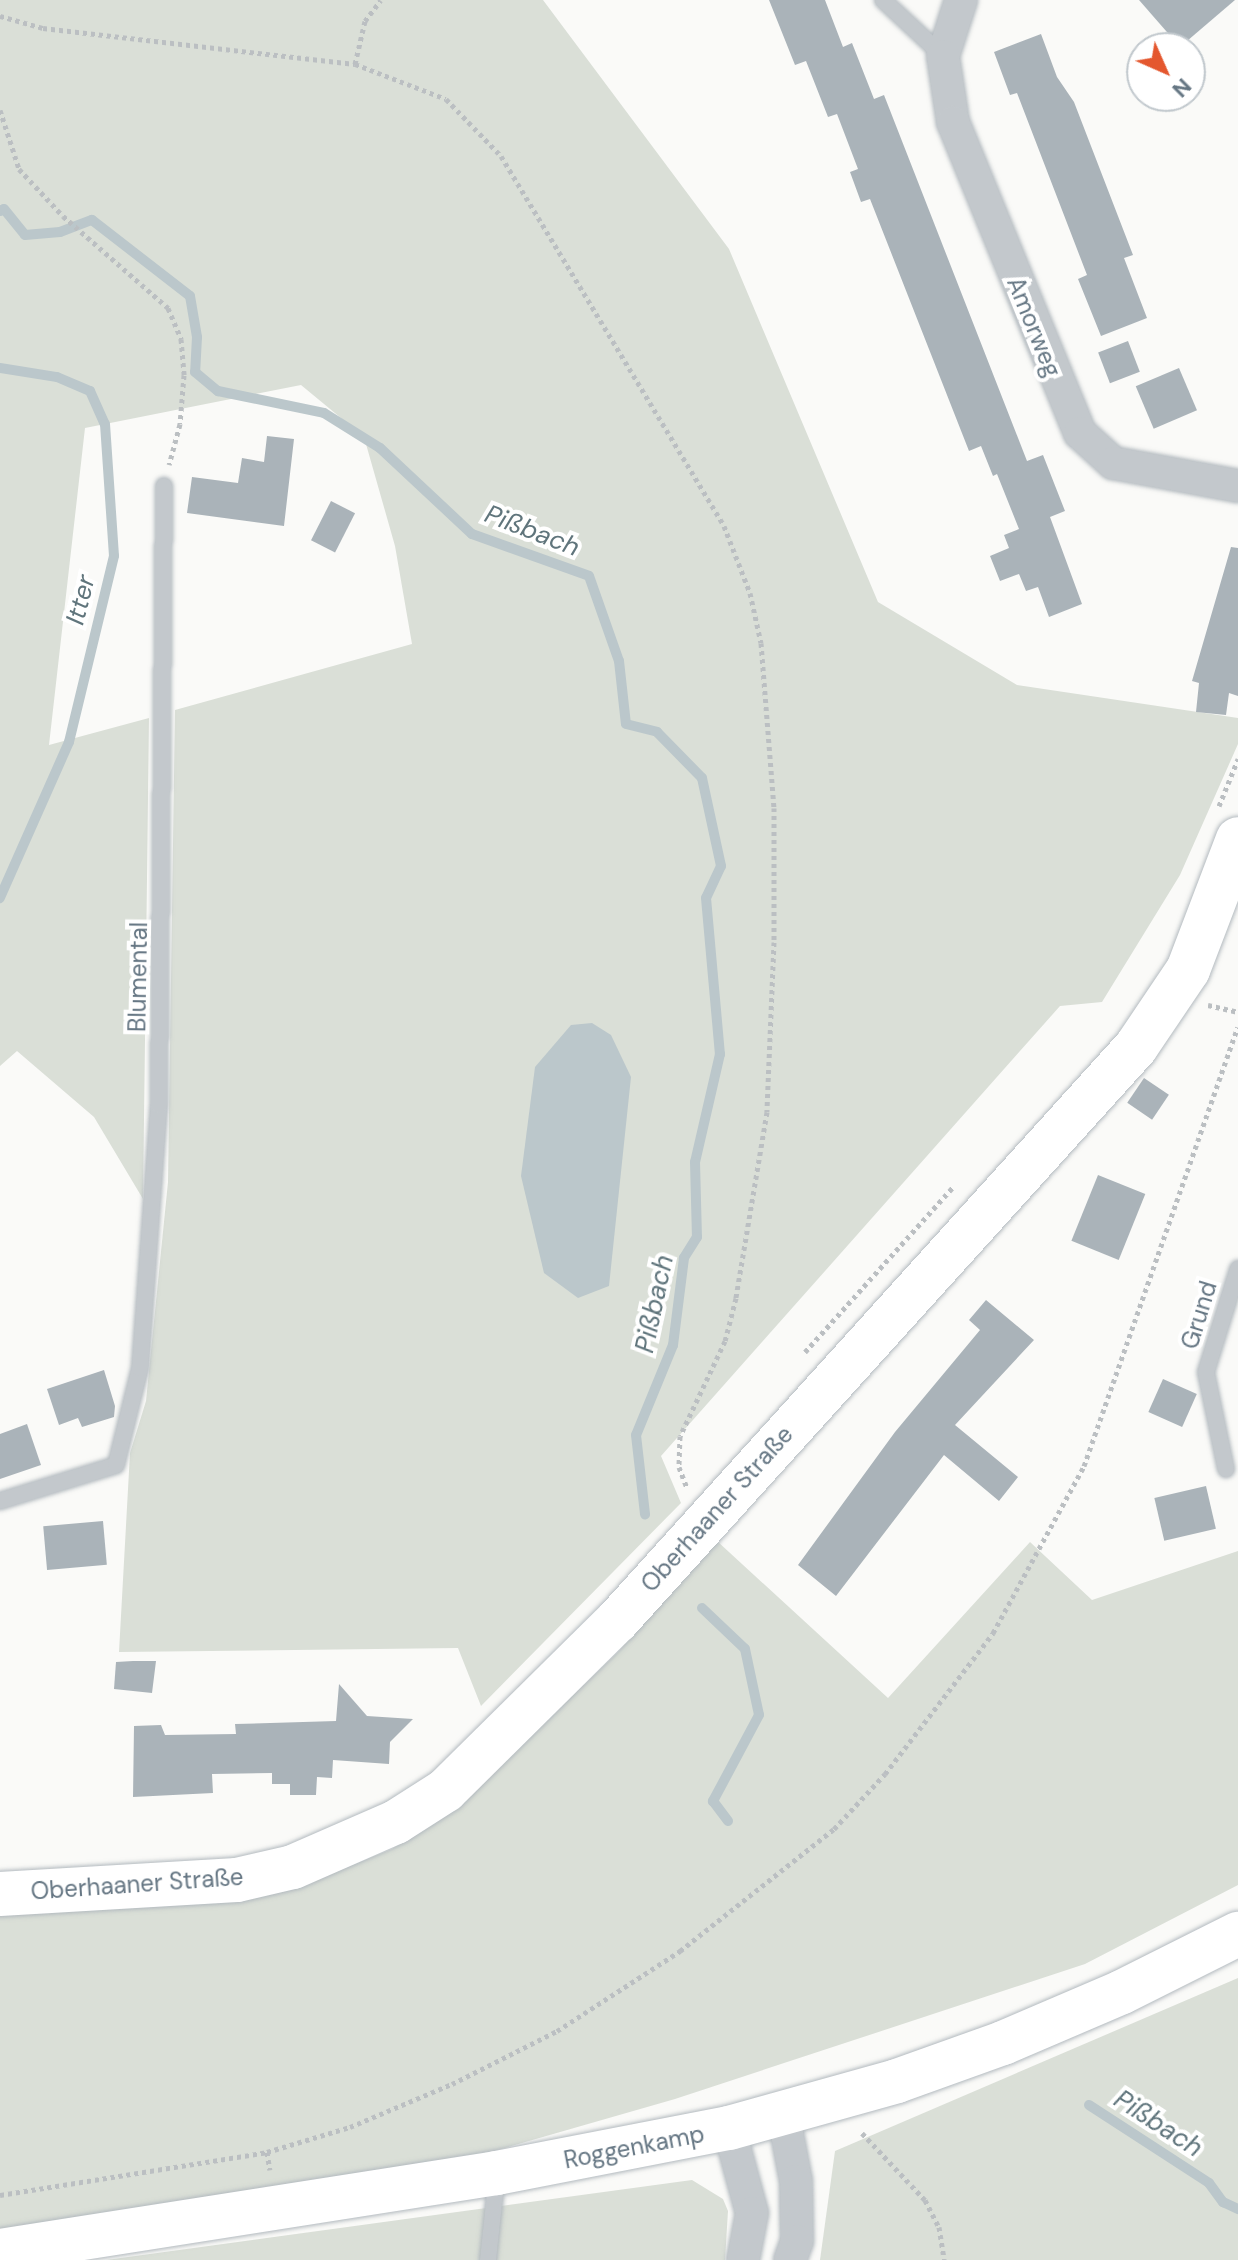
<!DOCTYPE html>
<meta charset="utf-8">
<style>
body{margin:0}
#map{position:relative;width:1238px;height:2260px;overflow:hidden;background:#fafaf8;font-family:"DM Sans",sans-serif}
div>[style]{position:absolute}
.green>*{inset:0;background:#dadfd7}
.water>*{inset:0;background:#bbc7cb}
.stream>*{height:10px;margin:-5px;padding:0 5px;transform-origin:5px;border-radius:5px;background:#bbc7cb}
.building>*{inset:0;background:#aab3b9;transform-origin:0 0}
.path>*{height:5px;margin-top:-2.5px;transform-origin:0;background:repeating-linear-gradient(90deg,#bbbfc2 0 4px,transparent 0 8px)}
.roads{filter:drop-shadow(0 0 2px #b3babf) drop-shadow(0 0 2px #b3babf)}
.lane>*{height:16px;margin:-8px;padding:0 8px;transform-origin:8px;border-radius:8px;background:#c3c8cc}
.street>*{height:32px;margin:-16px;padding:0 16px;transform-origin:16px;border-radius:16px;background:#c3c8cc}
.secondary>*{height:44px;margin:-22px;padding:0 22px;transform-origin:22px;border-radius:22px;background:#fff}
.primary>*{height:44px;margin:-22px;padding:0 22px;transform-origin:22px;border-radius:22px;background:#fff}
span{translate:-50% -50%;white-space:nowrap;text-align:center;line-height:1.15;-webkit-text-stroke:8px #fff;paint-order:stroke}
.street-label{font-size:24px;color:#657683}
.water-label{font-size:26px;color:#60757c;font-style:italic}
.north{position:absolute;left:1126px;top:32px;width:80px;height:80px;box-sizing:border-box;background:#fff;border:2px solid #c1c8cd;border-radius:50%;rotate:135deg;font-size:22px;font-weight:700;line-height:32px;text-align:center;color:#657683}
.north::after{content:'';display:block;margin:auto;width:28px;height:36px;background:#e4572e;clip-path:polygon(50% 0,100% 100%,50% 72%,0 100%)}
</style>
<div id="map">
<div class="green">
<i style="clip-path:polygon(0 0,543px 0,729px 249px,878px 602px,1017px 685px,1238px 718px,1238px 744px,1180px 875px,1102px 1002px,1060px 1006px,661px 1456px,681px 1503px,481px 1706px,458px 1648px,119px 1652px,130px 1453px,146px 1401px,168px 1182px,175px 710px,412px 644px,395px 546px,364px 437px,301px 385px,85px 428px,49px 745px,149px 718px,143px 1199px,94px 1117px,17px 1051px,0 1066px)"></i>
<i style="clip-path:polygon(717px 1541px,888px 1698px,1030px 1542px,1092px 1600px,1238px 1551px,1238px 1885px,1085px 1964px,675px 2099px,428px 2170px,0 2234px,0 1909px,313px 1881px,392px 1849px,492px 1773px,618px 1652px)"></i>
<i style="clip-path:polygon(1238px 1978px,1238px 2260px,820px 2260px,835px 2151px)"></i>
<i style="clip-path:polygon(692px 2180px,723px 2199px,728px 2211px,725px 2260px,106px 2260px)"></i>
</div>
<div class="water">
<i style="clip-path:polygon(592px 1023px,611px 1035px,631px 1077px,609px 1286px,578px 1298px,544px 1273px,521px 1176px,535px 1067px,571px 1025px)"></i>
</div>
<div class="stream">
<i style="left:0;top:211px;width:4px;rotate:-27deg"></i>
<i style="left:4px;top:209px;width:33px;rotate:51deg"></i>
<i style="left:25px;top:235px;width:35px;rotate:-5deg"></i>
<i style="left:60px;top:232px;width:34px;rotate:-21deg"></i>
<i style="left:92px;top:220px;width:124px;rotate:37.8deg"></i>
<i style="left:190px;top:296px;width:42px;rotate:80.3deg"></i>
<i style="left:197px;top:337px;width:35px;rotate:93deg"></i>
<i style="left:195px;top:372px;width:30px;rotate:40deg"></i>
<i style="left:218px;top:391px;width:108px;rotate:11.7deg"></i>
<i style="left:324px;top:413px;width:66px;rotate:32deg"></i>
<i style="left:380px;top:448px;width:126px;rotate:43.1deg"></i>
<i style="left:472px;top:534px;width:124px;rotate:19.7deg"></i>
<i style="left:589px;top:576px;width:90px;rotate:70.6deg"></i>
<i style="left:619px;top:661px;width:63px;rotate:83.7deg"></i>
<i style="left:626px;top:724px;width:32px;rotate:14deg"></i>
<i style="left:657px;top:732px;width:64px;rotate:45.6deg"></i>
<i style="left:702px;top:778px;width:90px;rotate:77.8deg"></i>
<i style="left:721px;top:866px;width:35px;rotate:115deg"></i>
<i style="left:706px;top:898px;width:157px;rotate:84.9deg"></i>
<i style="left:720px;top:1054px;width:111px;rotate:103deg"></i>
<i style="left:695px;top:1162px;width:75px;rotate:88.5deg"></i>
<i style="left:697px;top:1237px;width:25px;rotate:122deg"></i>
<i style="left:684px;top:1258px;width:88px;rotate:97.2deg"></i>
<i style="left:673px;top:1345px;width:97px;rotate:112.3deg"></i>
<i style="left:636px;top:1435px;width:80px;rotate:83.5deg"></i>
<i style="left:0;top:368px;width:58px;rotate:9deg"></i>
<i style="left:57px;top:377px;width:36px;rotate:23deg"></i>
<i style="left:90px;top:391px;width:36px;rotate:66deg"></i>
<i style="left:105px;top:424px;width:132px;rotate:86.1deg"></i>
<i style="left:114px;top:556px;width:191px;rotate:103.6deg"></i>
<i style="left:69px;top:742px;width:171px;rotate:113.9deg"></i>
<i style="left:702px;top:1608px;width:59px;rotate:43.6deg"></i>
<i style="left:745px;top:1649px;width:67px;rotate:78deg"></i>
<i style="left:759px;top:1715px;width:98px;rotate:118.1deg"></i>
<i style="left:713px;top:1801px;width:25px;rotate:53deg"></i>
<i style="left:1089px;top:2105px;width:143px;rotate:33deg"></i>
<i style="left:1209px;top:2183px;width:24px;rotate:54deg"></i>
<i style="left:1223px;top:2202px;width:17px;rotate:25deg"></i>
</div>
<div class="building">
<i style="clip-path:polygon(769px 0,825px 0,843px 47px,852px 43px,874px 99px,884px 95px,1027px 461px,1043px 455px,1065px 511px,1050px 517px,1082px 604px,1049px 617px,1038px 587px,1026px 591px,1019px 574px,1000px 581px,990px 556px,1009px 548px,1004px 535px,1019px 529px,997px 474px,993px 476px,981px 446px,969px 451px,870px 199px,861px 202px,850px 172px,858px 169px,837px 114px,828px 117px,806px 61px,795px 65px)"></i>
<i style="clip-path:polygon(1139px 0,1235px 0,1180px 47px)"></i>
<i style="clip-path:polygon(1041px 34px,1057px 77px,1074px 102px,1133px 255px,1124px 258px,1147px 318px,1101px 336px,1078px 279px,1087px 275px,1017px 93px,1010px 95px,994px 52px)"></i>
<i style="left:1128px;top:341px;width:33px;height:32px;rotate:69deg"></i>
<i style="left:1179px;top:368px;width:46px;height:47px;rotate:67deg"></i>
<i style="clip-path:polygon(267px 436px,294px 439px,284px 526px,187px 513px,192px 477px,238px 483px,242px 458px,264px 462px)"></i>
<i style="left:331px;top:501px;width:27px;height:44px;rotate:27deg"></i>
<i style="clip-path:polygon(1231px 547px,1238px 548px,1238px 696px,1229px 693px,1226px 715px,1196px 712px,1199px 683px,1192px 681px)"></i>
<i style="left:1144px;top:1078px;width:30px;height:30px;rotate:34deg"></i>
<i style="left:1098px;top:1175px;width:51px;height:71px;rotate:22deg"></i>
<i style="clip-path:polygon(986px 1300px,1034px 1340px,955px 1425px,1018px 1477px,999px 1501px,944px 1455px,836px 1596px,798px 1565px,895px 1432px,980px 1330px,969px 1320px)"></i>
<i style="clip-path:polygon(104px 1370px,115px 1406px,114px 1417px,82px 1427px,78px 1418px,59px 1425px,47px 1389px)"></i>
<i style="left:1163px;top:1379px;width:37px;height:36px;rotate:24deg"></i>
<i style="clip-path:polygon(27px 1424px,41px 1465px,0 1479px,0 1434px)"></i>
<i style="left:1206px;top:1486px;width:44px;height:53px;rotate:77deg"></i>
<i style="left:103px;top:1521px;width:44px;height:60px;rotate:85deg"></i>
<i style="clip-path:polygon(133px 1661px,156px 1661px,152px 1693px,114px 1689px,116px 1662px)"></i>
<i style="clip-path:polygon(339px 1684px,367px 1716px,413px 1719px,390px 1742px,389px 1764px,333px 1760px,332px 1778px,317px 1777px,316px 1795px,290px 1795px,290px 1784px,272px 1784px,272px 1773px,212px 1774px,213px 1793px,133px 1797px,134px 1726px,161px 1725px,165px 1735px,236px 1734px,235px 1724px,336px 1721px)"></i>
</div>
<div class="path">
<i style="left:0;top:16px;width:45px;rotate:15.6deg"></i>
<i style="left:43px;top:28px;width:314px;rotate:6.6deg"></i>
<i style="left:355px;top:64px;width:97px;rotate:21deg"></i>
<i style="left:446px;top:99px;width:79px;rotate:46deg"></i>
<i style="left:501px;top:156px;width:432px;rotate:58.9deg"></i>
<i style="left:724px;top:526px;width:72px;rotate:68.8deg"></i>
<i style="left:750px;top:593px;width:51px;rotate:77.6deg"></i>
<i style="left:761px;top:643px;width:166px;rotate:85.5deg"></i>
<i style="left:774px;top:808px;width:134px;rotate:90deg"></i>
<i style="left:774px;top:942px;width:170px;rotate:92.4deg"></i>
<i style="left:767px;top:1112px;width:189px;rotate:99.5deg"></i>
<i style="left:736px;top:1298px;width:44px;rotate:104.3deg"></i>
<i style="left:725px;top:1341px;width:105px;rotate:115.3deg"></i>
<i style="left:680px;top:1436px;width:31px;rotate:92deg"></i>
<i style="left:679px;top:1467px;width:22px;rotate:69deg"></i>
<i style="left:355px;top:64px;width:44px;rotate:-76.9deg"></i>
<i style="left:365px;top:21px;width:26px;rotate:-53deg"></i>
<i style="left:0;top:110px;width:62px;rotate:72.1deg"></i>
<i style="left:19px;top:169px;width:64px;rotate:46.9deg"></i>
<i style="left:63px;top:216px;width:140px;rotate:41.2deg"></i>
<i style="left:168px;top:308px;width:34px;rotate:67deg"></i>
<i style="left:181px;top:339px;width:36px;rotate:85deg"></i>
<i style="left:184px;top:375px;width:49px;rotate:94.7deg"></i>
<i style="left:180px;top:424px;width:42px;rotate:105deg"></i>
<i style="left:1219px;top:806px;width:51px;rotate:-68deg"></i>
<i style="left:1208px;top:1005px;width:31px;rotate:13deg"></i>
<i style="left:805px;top:1352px;width:222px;rotate:-48.1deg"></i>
<i style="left:862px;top:2133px;width:92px;rotate:46.8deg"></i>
<i style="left:925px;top:2200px;width:30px;rotate:63deg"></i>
<i style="left:939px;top:2227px;width:33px;rotate:81deg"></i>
<i style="left:267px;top:2152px;width:18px;rotate:81deg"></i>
<i style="left:0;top:2195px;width:270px;rotate:-9.1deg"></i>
<i style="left:267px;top:2152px;width:87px;rotate:-16.8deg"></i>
<i style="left:350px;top:2127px;width:111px;rotate:-22.9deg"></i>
<i style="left:452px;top:2084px;width:118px;rotate:-26.8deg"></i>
<i style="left:557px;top:2031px;width:147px;rotate:-33deg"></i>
<i style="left:680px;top:1951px;width:196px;rotate:-38.4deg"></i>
<i style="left:834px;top:1829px;width:75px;rotate:-47.2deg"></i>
<i style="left:885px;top:1774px;width:178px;rotate:-52.5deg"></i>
<i style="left:993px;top:1633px;width:190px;rotate:-61.4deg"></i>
<i style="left:1084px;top:1466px;width:465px;rotate:-70.7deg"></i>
</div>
<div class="roads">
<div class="lane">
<i style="left:883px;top:0;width:82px;rotate:43deg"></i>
<i style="left:1226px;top:1469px;width:99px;rotate:-101.7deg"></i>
<i style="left:1206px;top:1372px;width:108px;rotate:-72.7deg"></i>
<i style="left:0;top:1501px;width:121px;rotate:-17.2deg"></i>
<i style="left:116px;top:1465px;width:100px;rotate:-76.1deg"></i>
<i style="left:140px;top:1368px;width:264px;rotate:-85.9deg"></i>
<i style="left:159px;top:1105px;width:619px;rotate:-89.54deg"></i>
<i style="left:488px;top:2260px;width:85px;rotate:-84deg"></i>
</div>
<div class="street">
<i style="left:961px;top:0;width:59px;rotate:107.8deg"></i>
<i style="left:943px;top:56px;width:67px;rotate:81.4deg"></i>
<i style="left:953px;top:122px;width:336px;rotate:67.8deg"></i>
<i style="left:1080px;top:433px;width:45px;rotate:42.3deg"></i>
<i style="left:1113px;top:463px;width:127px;rotate:10.4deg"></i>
<i style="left:783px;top:2113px;width:69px;rotate:79.2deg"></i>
<i style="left:796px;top:2181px;width:60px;rotate:89deg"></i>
<i style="left:797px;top:2241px;width:20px;rotate:110deg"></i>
<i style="left:729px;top:2128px;width:88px;rotate:74.9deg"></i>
<i style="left:752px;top:2213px;width:48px;rotate:100.8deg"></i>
</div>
<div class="secondary">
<i style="left:0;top:1894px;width:237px;rotate:-3.4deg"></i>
<i style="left:237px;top:1880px;width:57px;rotate:-13.1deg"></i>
<i style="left:293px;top:1867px;width:112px;rotate:-23.6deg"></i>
<i style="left:396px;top:1822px;width:59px;rotate:-32.6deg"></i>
<i style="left:446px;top:1790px;width:240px;rotate:-44.7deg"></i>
<i style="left:617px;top:1621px;width:774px;rotate:-47.88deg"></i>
<i style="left:1136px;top:1047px;width:93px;rotate:-56deg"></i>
<i style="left:1188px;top:970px;width:140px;rotate:-69.1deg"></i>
</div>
<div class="primary">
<i style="left:0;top:2251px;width:503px;rotate:-8.92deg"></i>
<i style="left:497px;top:2173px;width:236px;rotate:-11deg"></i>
<i style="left:729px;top:2128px;width:174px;rotate:-15.6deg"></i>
<i style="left:897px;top:2081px;width:113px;rotate:-19.7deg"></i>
<i style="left:1003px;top:2043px;width:129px;rotate:-23.2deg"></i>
<i style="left:1122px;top:1992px;width:130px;rotate:-26.6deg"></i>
</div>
</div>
<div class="street-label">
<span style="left:1034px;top:327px;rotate:68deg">Amorweg</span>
<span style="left:138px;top:977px;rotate:-89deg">Blumental</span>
<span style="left:1199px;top:1315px;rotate:-73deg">Grund</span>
<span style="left:717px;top:1509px;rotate:-48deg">Oberhaaner Straße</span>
<span style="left:137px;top:1884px;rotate:-4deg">Oberhaaner Straße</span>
<span style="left:634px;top:2147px;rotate:-11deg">Roggenkamp</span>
</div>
<div class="water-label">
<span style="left:532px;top:531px;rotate:21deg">Pißbach</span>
<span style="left:81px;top:600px;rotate:-76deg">Itter</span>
<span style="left:655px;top:1304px;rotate:-78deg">Pißbach</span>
<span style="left:1158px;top:2124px;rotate:33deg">Pißbach</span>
</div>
<div class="north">N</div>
</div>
